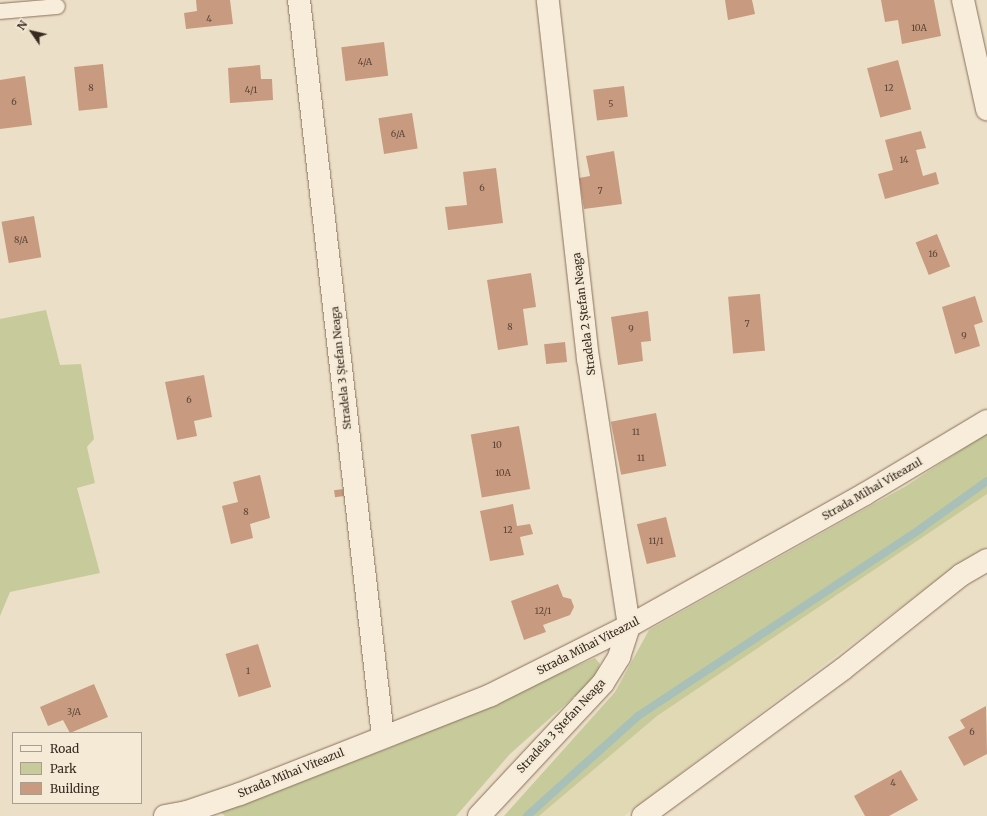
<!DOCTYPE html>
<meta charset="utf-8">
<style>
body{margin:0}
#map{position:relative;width:987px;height:816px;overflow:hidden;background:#ecdfc7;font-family:Merriweather,serif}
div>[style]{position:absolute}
.farmland>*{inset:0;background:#e1d8b4}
.green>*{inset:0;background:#c7ca9b}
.stream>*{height:8px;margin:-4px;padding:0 4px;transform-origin:4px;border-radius:4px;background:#a8c0b8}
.building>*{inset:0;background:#c89a7f;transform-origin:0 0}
.roads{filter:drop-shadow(0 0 1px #87715d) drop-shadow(0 0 1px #87715d)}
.service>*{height:15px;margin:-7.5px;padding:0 7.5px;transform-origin:7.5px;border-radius:7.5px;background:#f7edda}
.minor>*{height:22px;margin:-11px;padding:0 11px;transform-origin:11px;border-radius:11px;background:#f7edda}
.tertiary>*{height:22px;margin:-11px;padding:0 11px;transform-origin:11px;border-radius:11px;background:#f7edda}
span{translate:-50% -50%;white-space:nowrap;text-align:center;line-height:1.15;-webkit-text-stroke:4px #f4ead6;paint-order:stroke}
.number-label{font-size:9px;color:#5c4638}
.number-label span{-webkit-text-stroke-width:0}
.street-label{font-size:11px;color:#382a20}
.legend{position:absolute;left:12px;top:732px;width:130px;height:72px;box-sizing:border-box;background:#f4ead6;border:1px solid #a99d8d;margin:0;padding:5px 7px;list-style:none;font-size:12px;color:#382a20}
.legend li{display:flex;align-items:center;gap:8px;height:20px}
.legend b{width:20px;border:1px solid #a99d8d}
.north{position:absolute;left:12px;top:12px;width:40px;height:40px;-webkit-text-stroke:3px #f4ead6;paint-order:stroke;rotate:304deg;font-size:11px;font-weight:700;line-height:16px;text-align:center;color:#382a20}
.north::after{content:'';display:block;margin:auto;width:14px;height:18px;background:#382a20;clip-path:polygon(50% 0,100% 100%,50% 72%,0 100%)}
</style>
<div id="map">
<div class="farmland">
<i style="clip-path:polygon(987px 494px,987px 547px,954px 567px,624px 816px,539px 816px,657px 716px)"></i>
</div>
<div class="green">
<i style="clip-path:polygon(46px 310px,60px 365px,81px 364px,94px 439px,87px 447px,95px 483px,77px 488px,100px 573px,10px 592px,0 616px,0 319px)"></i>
<i style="clip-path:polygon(987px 433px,987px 494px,657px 716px,539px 816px,504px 816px,615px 692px,649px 630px,906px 486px)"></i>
<i style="clip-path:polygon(595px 658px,600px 664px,596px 677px,510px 754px,456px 816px,225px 816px,219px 811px,389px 748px)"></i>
</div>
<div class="stream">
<i style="left:527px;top:816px;width:149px;rotate:-42deg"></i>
<i style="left:638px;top:716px;width:338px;rotate:-33.5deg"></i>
<i style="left:920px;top:529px;width:82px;rotate:-35.6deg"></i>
</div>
<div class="building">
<i style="clip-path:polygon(196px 0,230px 0,233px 24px,186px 29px,184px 13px,197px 11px)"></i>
<i style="clip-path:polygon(725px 0,752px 0,755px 14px,728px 20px)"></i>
<i style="clip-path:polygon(881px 0,934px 0,941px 36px,902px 44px,898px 20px,885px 22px)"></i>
<i style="left:384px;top:42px;width:34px;height:43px;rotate:83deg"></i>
<i style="left:898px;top:60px;width:51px;height:32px;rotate:75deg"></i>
<i style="left:103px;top:64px;width:44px;height:29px;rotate:84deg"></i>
<i style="clip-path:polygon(260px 65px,261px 79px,272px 79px,273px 100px,230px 103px,228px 68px)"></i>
<i style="clip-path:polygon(25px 76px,32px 125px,0 129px,0 80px)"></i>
<i style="left:624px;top:86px;width:31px;height:31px;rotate:83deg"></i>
<i style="left:412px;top:113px;width:36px;height:34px;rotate:81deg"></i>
<i style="clip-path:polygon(921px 131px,926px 148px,916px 150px,923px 176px,936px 172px,939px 184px,885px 199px,878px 174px,893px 170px,885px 140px)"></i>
<i style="clip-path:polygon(614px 151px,622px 204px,584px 209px,579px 178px,590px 176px,586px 156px)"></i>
<i style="clip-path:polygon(496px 168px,503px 223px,448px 230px,445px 207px,467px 205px,463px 172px)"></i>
<i style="left:34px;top:216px;width:42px;height:33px;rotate:80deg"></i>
<i style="left:937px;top:234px;width:35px;height:23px;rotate:68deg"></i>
<i style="clip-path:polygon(531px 273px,536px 307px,523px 309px,528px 345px,498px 350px,487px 280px)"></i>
<i style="left:760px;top:294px;width:57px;height:32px;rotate:85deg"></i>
<i style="clip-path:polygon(975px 296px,983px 322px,974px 325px,980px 346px,955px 354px,942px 307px)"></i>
<i style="clip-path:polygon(648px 311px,651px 341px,641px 342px,643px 361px,618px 365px,611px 317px)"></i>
<i style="left:565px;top:342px;width:20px;height:21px;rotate:84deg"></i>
<i style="clip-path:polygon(204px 375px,212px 417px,194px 421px,197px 436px,177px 440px,165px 382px)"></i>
<i style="left:656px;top:413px;width:54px;height:46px;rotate:79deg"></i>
<i style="left:519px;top:426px;width:64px;height:49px;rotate:80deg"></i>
<i style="clip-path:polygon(260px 475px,270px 518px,250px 524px,253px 538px,231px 544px,222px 506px,238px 502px,233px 482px)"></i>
<i style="left:343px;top:489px;width:7px;height:9px;rotate:82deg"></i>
<i style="clip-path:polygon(513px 504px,517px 526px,530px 524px,533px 534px,520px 537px,524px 555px,490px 561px,480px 511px)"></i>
<i style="left:666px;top:517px;width:41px;height:30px;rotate:76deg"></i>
<i style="clip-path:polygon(558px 584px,563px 597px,571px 599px,574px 607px,570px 615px,543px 625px,546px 632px,524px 640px,511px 601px)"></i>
<i style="left:258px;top:644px;width:45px;height:34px;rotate:73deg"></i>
<i style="clip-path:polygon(94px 684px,108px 717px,70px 733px,63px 720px,48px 726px,40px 707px)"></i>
<i style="clip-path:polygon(986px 706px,987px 754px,964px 766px,948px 737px,965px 728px,960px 720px)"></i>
<i style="clip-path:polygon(901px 770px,918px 800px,889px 816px,865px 816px,854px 796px)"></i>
</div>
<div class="roads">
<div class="service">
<i style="left:0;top:11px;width:57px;rotate:-5deg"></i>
</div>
<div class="minor">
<i style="left:299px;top:0;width:741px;rotate:83.49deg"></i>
<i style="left:963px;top:0;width:112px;rotate:77.6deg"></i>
<i style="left:165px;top:816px;width:22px;rotate:-10deg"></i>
<i style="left:187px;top:812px;width:56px;rotate:-18.8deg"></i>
<i style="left:240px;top:794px;width:270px;rotate:-21.5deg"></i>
<i style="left:491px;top:695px;width:154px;rotate:-26.6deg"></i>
<i style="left:629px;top:626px;width:270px;rotate:-98.7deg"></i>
<i style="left:588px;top:359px;width:361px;rotate:-96.4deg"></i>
<i style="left:643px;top:816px;width:248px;rotate:-36.3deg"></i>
<i style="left:843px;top:669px;width:151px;rotate:-38.5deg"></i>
<i style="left:961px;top:575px;width:30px;rotate:-30deg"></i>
</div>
<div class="tertiary">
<i style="left:479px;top:816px;width:182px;rotate:-47deg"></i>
<i style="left:603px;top:683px;width:31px;rotate:-58deg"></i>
<i style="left:619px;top:657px;width:33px;rotate:-72deg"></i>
<i style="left:629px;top:626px;width:270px;rotate:-29.2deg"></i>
<i style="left:865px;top:494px;width:142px;rotate:-30.9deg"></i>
</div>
</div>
<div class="number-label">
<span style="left:209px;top:19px">4</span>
<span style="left:919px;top:28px">10A</span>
<span style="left:365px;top:62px">4/A</span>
<span style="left:91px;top:88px">8</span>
<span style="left:889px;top:88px">12</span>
<span style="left:251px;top:90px">4/1</span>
<span style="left:14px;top:102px">6</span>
<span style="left:611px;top:104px">5</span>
<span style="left:398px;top:134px">6/A</span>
<span style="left:904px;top:160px">14</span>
<span style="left:482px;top:188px">6</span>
<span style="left:600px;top:191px">7</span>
<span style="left:21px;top:240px">8/A</span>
<span style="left:933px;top:254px">16</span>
<span style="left:747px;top:324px">7</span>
<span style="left:510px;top:327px">8</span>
<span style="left:631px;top:329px">9</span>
<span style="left:964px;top:336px">9</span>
<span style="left:189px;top:400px">6</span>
<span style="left:636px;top:432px">11</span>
<span style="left:497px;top:445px">10</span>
<span style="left:641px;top:458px">11</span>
<span style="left:503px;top:473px">10A</span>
<span style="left:246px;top:512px">8</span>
<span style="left:508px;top:530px">12</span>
<span style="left:656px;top:541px">11/1</span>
<span style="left:543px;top:611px">12/1</span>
<span style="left:248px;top:671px">1</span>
<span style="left:74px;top:712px">3/A</span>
<span style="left:972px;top:732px">6</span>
<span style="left:893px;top:783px">4</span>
</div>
<div class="street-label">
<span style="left:584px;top:314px;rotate:-97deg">Stradela 2 Ștefan Neaga</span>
<span style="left:341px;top:368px;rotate:-96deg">Stradela 3 Ștefan Neaga</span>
<span style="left:872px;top:489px;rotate:-30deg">Strada Mihai Viteazul</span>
<span style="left:588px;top:646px;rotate:-27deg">Strada Mihai Viteazul</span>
<span style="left:561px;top:726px;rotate:-47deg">Stradela 3 Ștefan Neaga</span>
<span style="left:291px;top:773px;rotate:-22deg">Strada Mihai Viteazul</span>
</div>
<ul class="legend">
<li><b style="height:5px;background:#f7edda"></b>Road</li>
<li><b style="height:11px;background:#c7ca9b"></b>Park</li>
<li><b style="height:11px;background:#c89a7f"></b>Building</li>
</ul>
<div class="north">N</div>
</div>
